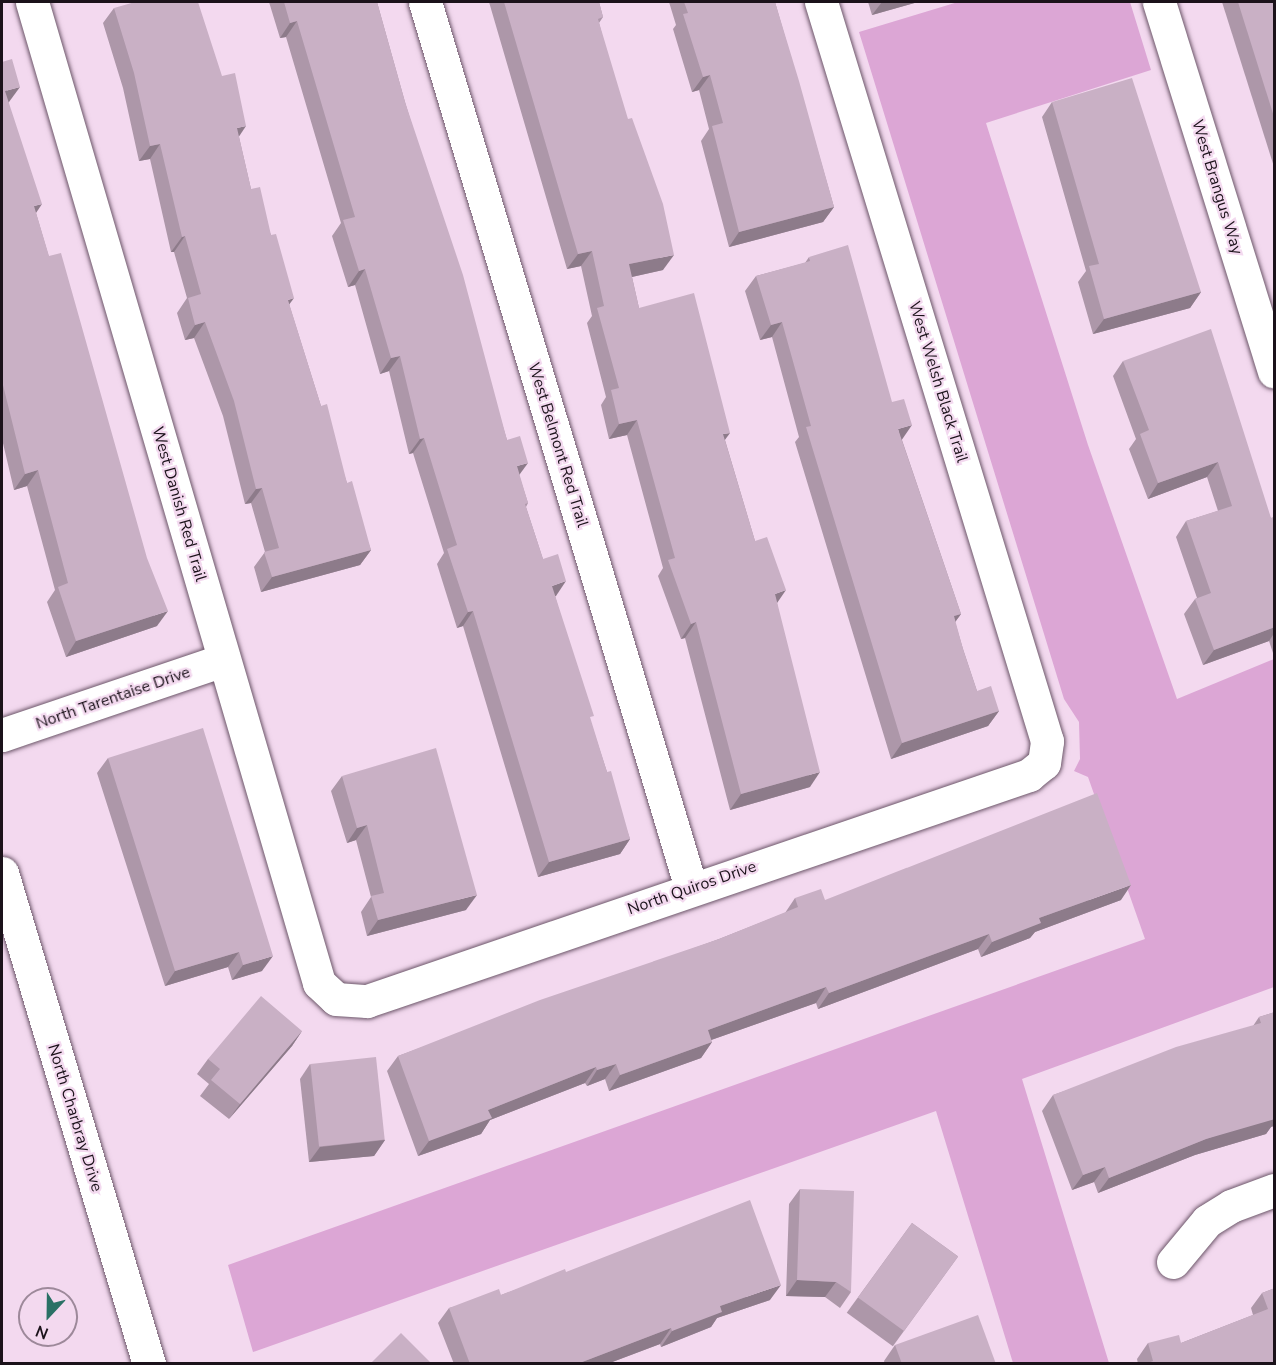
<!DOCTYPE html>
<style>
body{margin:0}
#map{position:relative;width:1276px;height:1365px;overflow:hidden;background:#f3d9ef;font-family:"Nunito Sans",sans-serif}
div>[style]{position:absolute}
.green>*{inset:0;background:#dca6d5}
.roads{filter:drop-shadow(0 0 2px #6d576a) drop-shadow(0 0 2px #6d576a)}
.minor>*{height:33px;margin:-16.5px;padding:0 16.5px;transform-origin:16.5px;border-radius:16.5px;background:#fff}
.wall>*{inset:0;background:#ad97a9;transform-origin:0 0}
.shaded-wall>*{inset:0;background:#8d7b8a}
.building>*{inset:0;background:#c9b0c5;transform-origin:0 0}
span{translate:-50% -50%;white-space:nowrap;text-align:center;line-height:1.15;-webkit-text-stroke:4.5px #f3d9ef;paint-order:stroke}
.street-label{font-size:16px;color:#1b121a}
.frame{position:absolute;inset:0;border:3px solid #1b121a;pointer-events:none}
.north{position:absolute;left:18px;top:1287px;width:60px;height:60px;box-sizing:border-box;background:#f3d9ef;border:2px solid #9d899a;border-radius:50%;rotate:202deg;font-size:16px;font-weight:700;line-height:24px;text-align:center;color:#1b121a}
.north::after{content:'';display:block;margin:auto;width:21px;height:27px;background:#2a7065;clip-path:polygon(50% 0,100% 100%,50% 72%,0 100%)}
</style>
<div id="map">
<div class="green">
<i style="clip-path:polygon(958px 2px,1130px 2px,1151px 70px,986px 123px,1088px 445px,1177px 699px,1274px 659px,1274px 987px,1022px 1079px,1109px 1363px,1013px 1363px,936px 1111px,253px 1352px,228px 1265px,1145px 939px,1088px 777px,1074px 771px,1080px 759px,1079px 722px,1064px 699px,859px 32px)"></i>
</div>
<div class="roads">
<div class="minor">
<i style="left:32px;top:2px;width:1022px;rotate:73.69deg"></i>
<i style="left:319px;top:983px;width:23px;rotate:43deg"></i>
<i style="left:336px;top:999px;width:31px;rotate:4deg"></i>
<i style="left:367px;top:1001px;width:700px;rotate:-18.85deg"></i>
<i style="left:1029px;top:775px;width:19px;rotate:-39deg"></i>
<i style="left:1044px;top:763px;width:22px;rotate:-82deg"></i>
<i style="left:1047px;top:741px;width:773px;rotate:-107deg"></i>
<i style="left:425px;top:2px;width:925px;rotate:73.29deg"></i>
<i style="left:1159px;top:2px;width:387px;rotate:72.7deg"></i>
<i style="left:2px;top:735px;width:234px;rotate:-18.7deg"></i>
<i style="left:2px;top:873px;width:513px;rotate:73.33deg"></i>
<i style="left:1173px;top:1262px;width:53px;rotate:-50.3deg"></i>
<i style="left:1207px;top:1221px;width:28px;rotate:-32deg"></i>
<i style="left:1231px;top:1206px;width:46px;rotate:-20.4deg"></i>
</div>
</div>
<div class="wall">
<i style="clip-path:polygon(269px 2px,377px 2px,405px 102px,507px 440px,519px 475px,528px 503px,526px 507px,555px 596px,590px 720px,607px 772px,630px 839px,620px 854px,538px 877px,463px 626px,457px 628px,437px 564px,444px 553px,413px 453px,409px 454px,389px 371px,380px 374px,355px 285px,348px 287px,332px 236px,341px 223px,286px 37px,280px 38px)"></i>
<i style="clip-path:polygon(489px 2px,599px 2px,603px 17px,599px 23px,663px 270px,632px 277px,639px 308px,725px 440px,755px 541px,777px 603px,810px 787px,730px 810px,685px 638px,681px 639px,658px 576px,663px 568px,627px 435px,609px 439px,601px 405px,606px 397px,587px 323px,592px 316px,581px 266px,567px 269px)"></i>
<i style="clip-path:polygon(669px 2px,775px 2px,834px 207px,823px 222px,729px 247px,701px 141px,709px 129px,699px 90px,692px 92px,673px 29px,676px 25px)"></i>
<i style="clip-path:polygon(868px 2px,918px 2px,872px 15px)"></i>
<i style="clip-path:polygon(1222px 2px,1275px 2px,1275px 170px)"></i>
<i style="clip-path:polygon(114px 8px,239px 137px,251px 189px,271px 235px,289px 304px,321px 406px,347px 483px,371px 550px,360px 565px,261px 592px,254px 567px,265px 552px,251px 503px,245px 504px,223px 416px,194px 338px,185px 340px,177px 313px,187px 298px,174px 252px,171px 252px,150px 159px,139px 161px,123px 88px,103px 23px)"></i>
<i style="clip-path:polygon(2px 62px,9px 102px,8px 103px,36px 213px,157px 626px,66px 657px,47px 602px,55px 590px,27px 486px,14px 490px,2px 439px)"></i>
<i style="clip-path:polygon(1052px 102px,1201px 292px,1190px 308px,1093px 334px,1078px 282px,1086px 271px,1042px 117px)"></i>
<i style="clip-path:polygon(809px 257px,902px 440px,961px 614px,955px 622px,963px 649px,977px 691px,999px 711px,988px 726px,891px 759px,795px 442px,799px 437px,772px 337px,760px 340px,745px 291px,756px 276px,805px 263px)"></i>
<i style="clip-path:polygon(1123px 361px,1271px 518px,1275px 517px,1275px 652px,1273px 653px,1269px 641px,1203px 665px,1184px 614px,1195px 599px,1197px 598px,1176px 537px,1186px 521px,1218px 511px,1207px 477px,1148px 499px,1129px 449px,1136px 439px,1113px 376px)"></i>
<i style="clip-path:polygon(108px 758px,262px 971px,232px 980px,228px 967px,165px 986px,97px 773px)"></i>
<i style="clip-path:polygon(342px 776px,466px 910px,367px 936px,361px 912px,371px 897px,356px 840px,347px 843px,331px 791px)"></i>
<i style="clip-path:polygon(795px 898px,825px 900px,1121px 900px,1035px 932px,1030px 938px,981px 957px,978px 949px,818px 1009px,816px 1003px,711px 1040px,712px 1042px,701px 1058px,609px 1091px,605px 1079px,587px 1086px,585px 1083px,490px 1120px,481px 1134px,418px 1156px,387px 1071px,398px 1056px,719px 939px,785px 913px)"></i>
<i style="clip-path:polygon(1275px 1012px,1271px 1127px,1266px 1134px,1195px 1155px,1098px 1193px,1094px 1182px,1072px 1190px,1042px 1111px,1053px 1095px,1253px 1026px,1259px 1017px)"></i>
<i style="clip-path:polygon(302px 1031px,292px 1046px,229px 1119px,200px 1096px,209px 1084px,197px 1074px,208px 1059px)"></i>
<i style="clip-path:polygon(310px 1064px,385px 1140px,374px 1156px,309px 1162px,300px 1079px)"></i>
<i style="clip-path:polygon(800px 1189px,851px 1292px,840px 1308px,825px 1297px,786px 1296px,789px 1204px)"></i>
<i style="left:912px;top:1223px;width:57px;height:111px;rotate:36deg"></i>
<i style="clip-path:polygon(566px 1272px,770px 1300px,717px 1318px,711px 1327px,661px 1347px,660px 1344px,607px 1364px,454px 1364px,438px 1323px,449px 1308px,501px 1295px)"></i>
<i style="clip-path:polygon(1275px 1288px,1275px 1364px,1138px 1364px,1137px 1359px,1148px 1343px,1181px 1343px,1253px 1315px,1251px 1308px,1262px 1293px)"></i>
<i style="clip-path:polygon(895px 1345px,996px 1364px,885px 1364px,884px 1361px)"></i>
</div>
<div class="shaded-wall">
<i style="clip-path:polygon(882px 2px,918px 2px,872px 15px)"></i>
<i style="clip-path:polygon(297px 21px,286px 37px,280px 38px,290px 23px)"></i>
<i style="clip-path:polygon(710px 75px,699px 90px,692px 92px,703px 77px)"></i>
<i style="clip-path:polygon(20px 87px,9px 102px,2px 105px,5px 91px)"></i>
<i style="clip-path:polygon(246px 126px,236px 141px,237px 128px)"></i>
<i style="clip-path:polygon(160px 144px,150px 159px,139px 161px,150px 146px)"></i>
<i style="clip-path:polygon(42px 204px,32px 219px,34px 206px)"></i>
<i style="clip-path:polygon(834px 207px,823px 222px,729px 247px,739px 232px)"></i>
<i style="clip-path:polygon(185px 236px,174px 252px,171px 252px,182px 237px)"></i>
<i style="clip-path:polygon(592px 251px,581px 266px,567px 269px,578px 254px)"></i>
<i style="clip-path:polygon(674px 255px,663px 270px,618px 280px,629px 264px)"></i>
<i style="clip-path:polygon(365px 269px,355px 285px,348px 287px,359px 271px)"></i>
<i style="clip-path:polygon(1201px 292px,1190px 308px,1093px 334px,1104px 319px)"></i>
<i style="clip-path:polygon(294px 298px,283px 313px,288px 300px)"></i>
<i style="clip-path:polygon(205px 322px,194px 338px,185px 340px,195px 325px)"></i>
<i style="clip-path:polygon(782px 322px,772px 337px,760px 340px,771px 325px)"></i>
<i style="clip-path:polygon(400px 356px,389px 371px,380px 374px,391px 358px)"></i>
<i style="clip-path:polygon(637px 420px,627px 435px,609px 439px,619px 424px)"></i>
<i style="clip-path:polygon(912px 425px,901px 441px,898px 429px)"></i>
<i style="clip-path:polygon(730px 433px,719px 448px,723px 434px)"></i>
<i style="clip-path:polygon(424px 438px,413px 453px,409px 454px,420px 439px)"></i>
<i style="clip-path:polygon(1218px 462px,1207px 477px,1148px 499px,1158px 483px)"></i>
<i style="clip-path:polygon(528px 463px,517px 478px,517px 466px)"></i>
<i style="clip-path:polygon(38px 470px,27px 486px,14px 490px,25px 474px)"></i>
<i style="clip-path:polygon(262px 488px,251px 503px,245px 504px,256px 489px)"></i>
<i style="clip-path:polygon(371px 550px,360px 565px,261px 592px,272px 577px)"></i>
<i style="clip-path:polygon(566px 581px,556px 596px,541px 601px,552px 586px)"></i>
<i style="clip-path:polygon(786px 590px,775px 606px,775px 594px)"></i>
<i style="clip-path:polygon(168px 611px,157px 626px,66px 657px,76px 641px)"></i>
<i style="clip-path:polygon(473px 611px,463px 626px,457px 628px,468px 612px)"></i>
<i style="clip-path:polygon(961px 614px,950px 629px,954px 616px)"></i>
<i style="clip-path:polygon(696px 622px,685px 638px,681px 639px,691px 624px)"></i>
<i style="clip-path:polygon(1275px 627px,1275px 632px,1269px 641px,1203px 665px,1214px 650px)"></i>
<i style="clip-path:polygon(999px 711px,988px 726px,891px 759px,902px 743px)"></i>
<i style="clip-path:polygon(820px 772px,810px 787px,730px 810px,741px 794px)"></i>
<i style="clip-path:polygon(367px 825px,356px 840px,347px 843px,357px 828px)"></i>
<i style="clip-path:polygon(630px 839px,620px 854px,538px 877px,549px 862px)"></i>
<i style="clip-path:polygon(1131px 885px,1121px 900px,1035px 932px,1030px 938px,981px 957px,992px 942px,1039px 918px)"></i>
<i style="clip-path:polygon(477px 895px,466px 910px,367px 936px,378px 920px)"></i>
<i style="clip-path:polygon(989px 934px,978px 949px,818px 1009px,829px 993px)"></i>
<i style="clip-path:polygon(239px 952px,228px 967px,165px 986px,175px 971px)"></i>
<i style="clip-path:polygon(273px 956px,262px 971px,232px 980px,243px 965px)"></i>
<i style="clip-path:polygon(826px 987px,816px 1003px,697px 1045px,708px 1030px)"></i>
<i style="clip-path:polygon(302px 1031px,292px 1046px,229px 1119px,240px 1104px)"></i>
<i style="clip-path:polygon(712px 1042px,701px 1058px,609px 1091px,620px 1075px)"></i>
<i style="clip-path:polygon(616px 1064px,605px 1079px,587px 1086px,597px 1070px)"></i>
<i style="clip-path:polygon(596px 1067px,585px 1083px,490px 1120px,481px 1134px,418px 1156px,429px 1141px,488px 1110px)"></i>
<i style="clip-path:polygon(1275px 1115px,1275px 1126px,1271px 1127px,1266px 1134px,1195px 1155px,1098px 1193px,1109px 1178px,1206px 1139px)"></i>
<i style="clip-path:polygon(385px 1140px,374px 1156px,309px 1162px,320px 1147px)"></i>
<i style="clip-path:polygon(1105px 1167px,1094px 1182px,1072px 1190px,1083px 1175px)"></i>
<i style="clip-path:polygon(797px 1280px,836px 1282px,825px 1297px,786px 1296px)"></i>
<i style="clip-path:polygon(781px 1285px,770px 1300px,717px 1318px,711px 1327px,661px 1347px,672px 1331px,720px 1306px)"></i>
<i style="clip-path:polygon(671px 1328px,660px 1344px,607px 1364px,577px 1364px)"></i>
</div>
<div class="building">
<i style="clip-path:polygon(135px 2px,198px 2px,222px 76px,235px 73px,246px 126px,237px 128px,251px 189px,260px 187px,271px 235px,276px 234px,294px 298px,288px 300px,321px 406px,327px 404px,347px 483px,352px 481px,371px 550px,272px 577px,264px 552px,279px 548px,262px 488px,256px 489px,234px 401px,205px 322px,195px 325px,188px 298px,201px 294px,185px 236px,182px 237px,160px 144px,150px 146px,134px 73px,114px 8px)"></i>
<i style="clip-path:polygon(284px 2px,377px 2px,405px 102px,463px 275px,507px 440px,520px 436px,528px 463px,517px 466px,528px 503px,525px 504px,543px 559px,558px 554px,566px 581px,552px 586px,594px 716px,590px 717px,607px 772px,611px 771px,630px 839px,549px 862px,473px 611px,468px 612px,447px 549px,457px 545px,424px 438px,420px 439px,400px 356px,391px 358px,365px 269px,359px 271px,343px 220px,355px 217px,297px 21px,290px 23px)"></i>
<i style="clip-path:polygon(504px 2px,599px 2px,603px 17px,598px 19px,628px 119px,632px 118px,663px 204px,674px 255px,629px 264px,639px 308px,694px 293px,730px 433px,723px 434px,755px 541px,767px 537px,786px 590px,775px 594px,820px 772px,741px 794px,696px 622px,691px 624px,668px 560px,675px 558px,637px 420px,619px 424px,611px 390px,619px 388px,597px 308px,604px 306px,592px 251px,578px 254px)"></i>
<i style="clip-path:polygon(684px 2px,775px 2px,799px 81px,834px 207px,739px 232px,712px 126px,723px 123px,710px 75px,703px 77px,683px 14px,688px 13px)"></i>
<i style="clip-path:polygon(1238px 2px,1275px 2px,1275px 120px)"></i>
<i style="clip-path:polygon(12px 59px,20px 87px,5px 91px,42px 204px,34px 206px,49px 256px,61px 253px,147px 558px,168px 611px,76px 641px,58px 587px,68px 583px,38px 470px,25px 474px,2px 381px,2px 62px)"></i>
<i style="clip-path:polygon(1132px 78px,1201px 292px,1104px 319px,1089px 266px,1099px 264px,1052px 102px)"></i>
<i style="clip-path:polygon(848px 245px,892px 402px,904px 399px,912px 425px,898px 429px,961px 614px,954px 616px,963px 649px,977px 691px,991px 686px,999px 711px,902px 743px,806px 427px,811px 426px,782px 322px,771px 325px,756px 276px,810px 261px,809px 257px)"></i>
<i style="clip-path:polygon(1211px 329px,1271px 518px,1275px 517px,1275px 627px,1214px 650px,1195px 599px,1211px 593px,1186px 521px,1232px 506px,1218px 462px,1158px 483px,1140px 434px,1149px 430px,1123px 361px)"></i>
<i style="clip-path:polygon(203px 728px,273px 956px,243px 965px,239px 952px,175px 971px,108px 758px)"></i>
<i style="clip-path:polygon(436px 748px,477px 895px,378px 920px,371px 896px,384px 893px,367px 825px,357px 828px,342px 776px)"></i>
<i style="clip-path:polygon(1097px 793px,1131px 885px,1039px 918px,1041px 923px,992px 942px,989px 934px,829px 993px,826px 987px,708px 1030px,712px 1042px,620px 1075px,616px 1064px,597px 1070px,596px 1067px,488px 1110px,492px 1118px,429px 1141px,398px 1056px,540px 1000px,719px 939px,798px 907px,795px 898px,821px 889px,825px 900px)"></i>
<i style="clip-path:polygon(261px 996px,302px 1031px,240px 1104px,211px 1080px,220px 1069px,208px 1059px)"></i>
<i style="clip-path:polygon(1275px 1012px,1275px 1119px,1206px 1139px,1109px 1178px,1105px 1167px,1083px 1175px,1053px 1095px,1176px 1047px,1261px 1023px,1259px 1017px)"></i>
<i style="left:376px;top:1057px;width:83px;height:66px;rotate:84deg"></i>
<i style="clip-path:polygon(800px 1189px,854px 1191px,851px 1292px,836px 1282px,797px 1280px)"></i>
<i style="clip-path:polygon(750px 1200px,781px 1285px,720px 1306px,722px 1312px,672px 1331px,671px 1328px,577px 1364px,470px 1364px,449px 1308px,499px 1289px,501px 1295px,565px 1269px,566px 1272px)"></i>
<i style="left:912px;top:1223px;width:57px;height:92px;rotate:36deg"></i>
<i style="clip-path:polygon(1275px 1288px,1275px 1364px,1145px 1364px,1153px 1361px,1148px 1343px,1179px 1335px,1181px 1343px,1268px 1309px,1262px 1293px)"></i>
<i style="clip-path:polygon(978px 1315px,996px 1364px,902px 1364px,895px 1345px)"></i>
<i style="clip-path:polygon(401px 1333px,432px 1364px,370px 1364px)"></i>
</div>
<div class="street-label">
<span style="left:1217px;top:187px;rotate:73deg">West Brangus Way</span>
<span style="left:938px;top:382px;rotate:73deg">West Welsh Black Trail</span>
<span style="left:558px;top:445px;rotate:73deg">West Belmont Red Trail</span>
<span style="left:179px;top:504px;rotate:74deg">West Danish Red Trail</span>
<span style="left:113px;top:698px;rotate:-19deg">North Tarentaise Drive</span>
<span style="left:692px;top:888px;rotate:-19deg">North Quiros Drive</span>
<span style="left:75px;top:1118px;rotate:73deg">North Charbray Drive</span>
</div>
<div class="frame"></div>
<div class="north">N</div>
</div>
